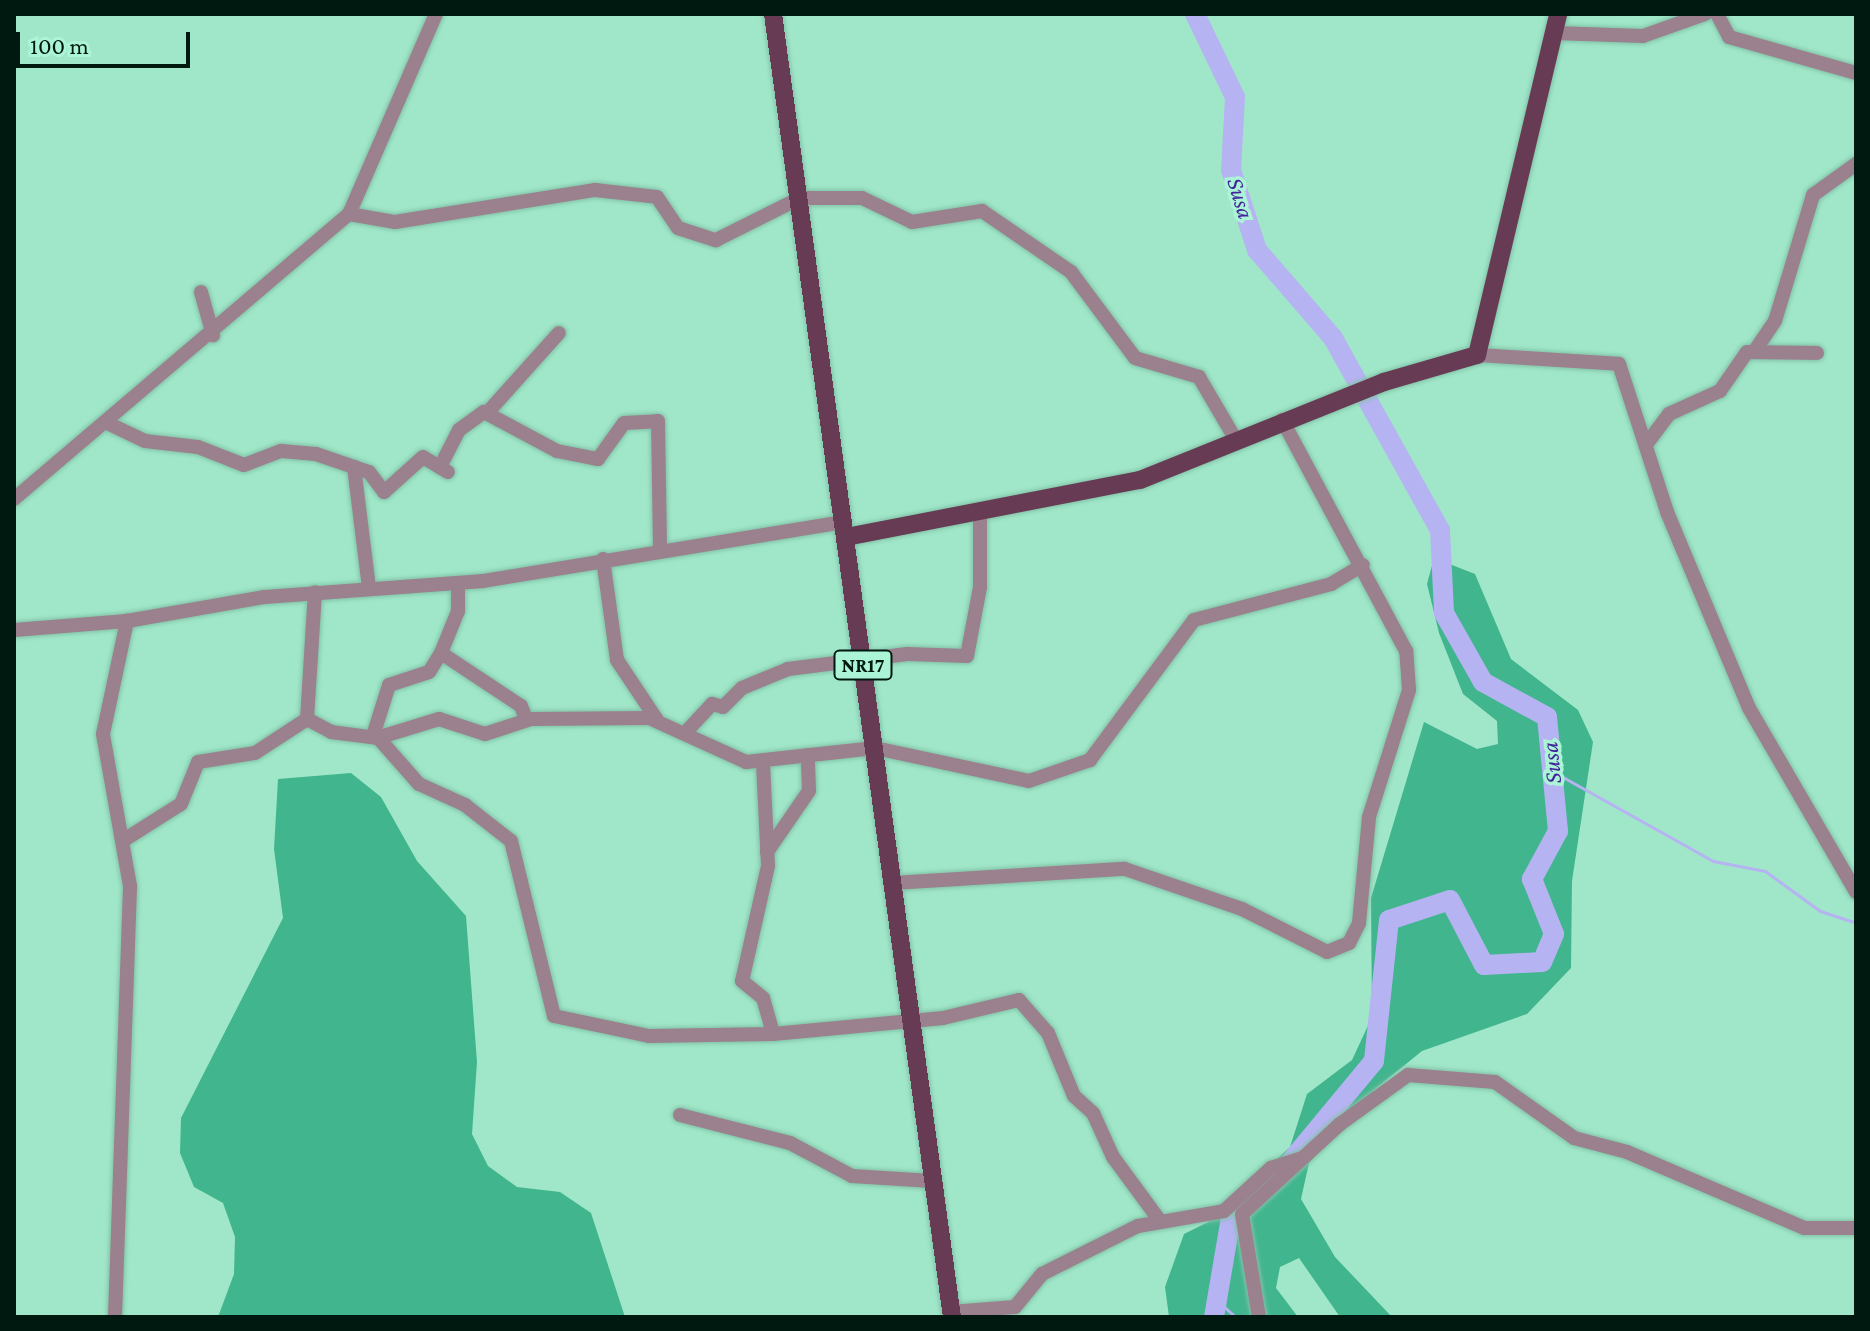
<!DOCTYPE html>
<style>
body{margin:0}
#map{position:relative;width:1870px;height:1331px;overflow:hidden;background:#a0e7c9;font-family:"Crimson Pro",serif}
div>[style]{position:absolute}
.forest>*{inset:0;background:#41b58e}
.stream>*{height:3px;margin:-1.5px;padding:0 1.5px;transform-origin:1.5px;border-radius:1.5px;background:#b6b3f2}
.river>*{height:20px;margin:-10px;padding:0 10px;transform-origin:10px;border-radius:10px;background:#b6b3f2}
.roads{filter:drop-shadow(0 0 2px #83c2a8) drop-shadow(0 0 2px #83c2a8)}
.minor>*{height:14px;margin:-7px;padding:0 7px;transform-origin:7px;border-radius:7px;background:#9b808d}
.major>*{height:18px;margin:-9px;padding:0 9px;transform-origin:9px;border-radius:9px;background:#673b53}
span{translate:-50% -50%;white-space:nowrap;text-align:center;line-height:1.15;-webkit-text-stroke:7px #acf4d6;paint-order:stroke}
.shield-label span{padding:2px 6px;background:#acf4d6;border:2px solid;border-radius:6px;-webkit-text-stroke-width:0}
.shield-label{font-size:20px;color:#001910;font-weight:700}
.water-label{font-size:24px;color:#44249c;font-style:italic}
.frame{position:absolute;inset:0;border:16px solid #001910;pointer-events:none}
.scale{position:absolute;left:16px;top:32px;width:174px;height:36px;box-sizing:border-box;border:4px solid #001910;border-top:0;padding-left:10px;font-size:24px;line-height:28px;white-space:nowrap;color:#001910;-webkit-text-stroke:6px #acf4d6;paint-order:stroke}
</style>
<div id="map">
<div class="forest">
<i style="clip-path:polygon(1434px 558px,1475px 574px,1511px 659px,1578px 710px,1593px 742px,1572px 881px,1571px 968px,1527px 1014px,1422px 1051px,1374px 1090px,1309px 1163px,1301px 1199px,1335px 1257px,1392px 1317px,1340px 1317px,1299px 1258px,1280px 1267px,1276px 1288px,1298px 1317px,1169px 1317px,1165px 1287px,1184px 1234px,1210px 1221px,1290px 1147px,1307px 1094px,1352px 1060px,1372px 1017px,1371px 898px,1424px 722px,1477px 749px,1498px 744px,1497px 721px,1463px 694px,1439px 633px,1427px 584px)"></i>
<i style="clip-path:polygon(351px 773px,381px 797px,417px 861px,466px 916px,477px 1062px,472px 1134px,488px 1166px,517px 1187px,560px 1192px,591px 1213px,625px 1317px,218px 1317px,234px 1274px,235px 1237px,223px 1203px,194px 1187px,180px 1153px,181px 1118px,283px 918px,274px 849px,278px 779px)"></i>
</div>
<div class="stream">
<i style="left:1552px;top:771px;width:184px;rotate:29.2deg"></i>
<i style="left:1713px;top:861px;width:53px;rotate:10.9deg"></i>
<i style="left:1765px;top:871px;width:68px;rotate:36deg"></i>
<i style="left:1820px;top:911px;width:38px;rotate:18deg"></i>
<i style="left:1218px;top:1301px;width:23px;rotate:43deg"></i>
</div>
<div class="river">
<i style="left:1195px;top:14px;width:92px;rotate:64.3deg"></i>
<i style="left:1235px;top:97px;width:73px;rotate:93.1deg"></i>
<i style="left:1231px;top:170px;width:84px;rotate:72deg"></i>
<i style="left:1257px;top:250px;width:116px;rotate:49.2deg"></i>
<i style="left:1333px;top:338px;width:220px;rotate:60.9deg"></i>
<i style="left:1440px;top:530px;width:83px;rotate:87.2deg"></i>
<i style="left:1444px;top:613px;width:79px;rotate:60.5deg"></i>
<i style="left:1483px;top:682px;width:73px;rotate:28.7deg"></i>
<i style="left:1547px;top:717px;width:115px;rotate:84.5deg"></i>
<i style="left:1558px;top:831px;width:55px;rotate:118.4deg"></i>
<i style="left:1532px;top:879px;width:59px;rotate:68.2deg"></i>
<i style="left:1554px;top:934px;width:30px;rotate:113deg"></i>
<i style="left:1542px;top:962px;width:58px;rotate:177deg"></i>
<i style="left:1484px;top:965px;width:73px;rotate:-117.6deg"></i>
<i style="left:1450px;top:900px;width:64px;rotate:161.8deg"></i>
<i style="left:1389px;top:920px;width:142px;rotate:96.1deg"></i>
<i style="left:1374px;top:1061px;width:144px;rotate:129.7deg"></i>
<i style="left:1214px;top:1317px;width:107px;rotate:-80.3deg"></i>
<i style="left:1232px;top:1212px;width:25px;rotate:-48deg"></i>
</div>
<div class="roads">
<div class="minor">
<i style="left:1717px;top:14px;width:26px;rotate:62deg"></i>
<i style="left:1729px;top:37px;width:132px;rotate:15.8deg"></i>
<i style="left:1554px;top:33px;width:89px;rotate:1.9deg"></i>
<i style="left:1643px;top:36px;width:66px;rotate:-19.5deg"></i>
<i style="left:349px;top:214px;width:47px;rotate:9.9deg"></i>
<i style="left:395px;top:222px;width:203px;rotate:-9.1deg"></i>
<i style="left:595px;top:190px;width:62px;rotate:6.4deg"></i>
<i style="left:657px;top:197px;width:37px;rotate:56deg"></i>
<i style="left:678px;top:228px;width:40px;rotate:18deg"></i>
<i style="left:716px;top:240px;width:94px;rotate:-26.6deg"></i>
<i style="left:800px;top:198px;width:62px"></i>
<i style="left:862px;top:198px;width:55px;rotate:25.6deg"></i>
<i style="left:912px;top:222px;width:71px;rotate:-8.9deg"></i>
<i style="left:982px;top:211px;width:108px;rotate:34.4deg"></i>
<i style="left:1071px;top:272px;width:107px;rotate:53.3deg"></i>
<i style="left:1135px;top:358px;width:67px;rotate:16.5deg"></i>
<i style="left:1199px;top:377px;width:73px;rotate:59.6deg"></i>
<i style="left:201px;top:292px;width:45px;rotate:74.4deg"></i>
<i style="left:1756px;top:349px;width:34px;rotate:-56deg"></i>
<i style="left:1775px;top:321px;width:132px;rotate:-73.2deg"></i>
<i style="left:1813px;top:195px;width:53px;rotate:-35.8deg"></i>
<i style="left:1477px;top:355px;width:142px;rotate:3.6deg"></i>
<i style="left:1619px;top:364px;width:156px;rotate:72deg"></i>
<i style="left:1667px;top:512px;width:212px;rotate:67.3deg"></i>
<i style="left:1749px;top:708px;width:213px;rotate:59.8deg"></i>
<i style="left:488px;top:412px;width:106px;rotate:-48.1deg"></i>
<i style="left:105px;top:422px;width:44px;rotate:25.4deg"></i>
<i style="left:145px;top:441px;width:53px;rotate:6.5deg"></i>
<i style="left:198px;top:447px;width:49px;rotate:21.4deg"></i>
<i style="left:244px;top:465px;width:40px;rotate:-21deg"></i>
<i style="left:281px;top:451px;width:35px;rotate:5deg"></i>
<i style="left:316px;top:454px;width:56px;rotate:18.8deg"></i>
<i style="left:369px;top:472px;width:25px;rotate:53deg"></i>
<i style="left:384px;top:492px;width:52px;rotate:-41.9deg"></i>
<i style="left:423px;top:457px;width:29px;rotate:31deg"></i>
<i style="left:1648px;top:442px;width:35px;rotate:-53deg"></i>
<i style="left:1669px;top:414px;width:56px;rotate:-24.3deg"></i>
<i style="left:1720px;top:391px;width:47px;rotate:-55.3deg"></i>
<i style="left:1747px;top:352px;width:70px;rotate:0.8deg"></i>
<i style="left:354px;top:467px;width:122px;rotate:82.9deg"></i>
<i style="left:440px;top:467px;width:42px;rotate:-62.8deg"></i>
<i style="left:459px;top:430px;width:31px;rotate:-36deg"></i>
<i style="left:484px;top:412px;width:83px;rotate:28.1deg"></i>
<i style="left:557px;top:451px;width:42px;rotate:11deg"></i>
<i style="left:598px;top:459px;width:44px;rotate:-54.2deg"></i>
<i style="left:624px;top:423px;width:34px;rotate:-3deg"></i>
<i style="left:658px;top:421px;width:127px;rotate:89.1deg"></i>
<i style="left:14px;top:499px;width:440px;rotate:-40.4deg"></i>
<i style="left:349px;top:214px;width:218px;rotate:-66.5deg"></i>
<i style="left:603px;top:559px;width:102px;rotate:82.1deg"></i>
<i style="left:617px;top:660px;width:72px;rotate:56.3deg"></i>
<i style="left:458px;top:583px;width:28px;rotate:90deg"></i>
<i style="left:458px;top:611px;width:45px;rotate:112deg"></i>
<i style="left:441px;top:653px;width:96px;rotate:33.5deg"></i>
<i style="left:521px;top:706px;width:14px;rotate:69deg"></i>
<i style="left:14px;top:630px;width:113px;rotate:-4.6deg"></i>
<i style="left:127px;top:621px;width:140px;rotate:-9.9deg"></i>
<i style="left:265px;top:597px;width:219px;rotate:-4.2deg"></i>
<i style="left:483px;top:581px;width:366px;rotate:-9.3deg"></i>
<i style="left:441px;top:653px;width:22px;rotate:122deg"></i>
<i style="left:429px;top:672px;width:42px;rotate:162deg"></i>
<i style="left:389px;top:685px;width:50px;rotate:107.4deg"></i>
<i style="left:374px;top:733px;width:68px;rotate:48.6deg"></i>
<i style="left:419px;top:784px;width:51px;rotate:24.5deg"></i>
<i style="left:465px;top:805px;width:58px;rotate:38deg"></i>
<i style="left:511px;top:841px;width:180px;rotate:76.2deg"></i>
<i style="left:554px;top:1016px;width:97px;rotate:11.9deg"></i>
<i style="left:649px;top:1036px;width:124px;rotate:-0.9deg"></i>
<i style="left:773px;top:1034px;width:171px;rotate:-5.4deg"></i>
<i style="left:943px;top:1018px;width:78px;rotate:-13.3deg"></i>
<i style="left:1019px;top:1000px;width:44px;rotate:48.7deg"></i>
<i style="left:1048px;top:1033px;width:68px;rotate:67.6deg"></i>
<i style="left:1074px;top:1096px;width:25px;rotate:42deg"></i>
<i style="left:1093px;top:1113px;width:48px;rotate:65.6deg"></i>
<i style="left:1113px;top:1157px;width:79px;rotate:53.7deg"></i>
<i style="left:307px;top:719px;width:27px;rotate:28deg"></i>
<i style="left:331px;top:732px;width:46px;rotate:7.4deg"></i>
<i style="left:377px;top:738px;width:65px;rotate:-17deg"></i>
<i style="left:439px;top:719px;width:48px;rotate:18.1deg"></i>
<i style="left:485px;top:734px;width:48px;rotate:-18.1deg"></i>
<i style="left:531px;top:719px;width:118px;rotate:-0.5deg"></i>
<i style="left:649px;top:718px;width:107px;rotate:24.4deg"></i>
<i style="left:746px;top:762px;width:130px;rotate:-6.2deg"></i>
<i style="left:875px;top:748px;width:157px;rotate:12.1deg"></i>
<i style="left:1029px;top:781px;width:65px;rotate:-19deg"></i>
<i style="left:1090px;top:760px;width:174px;rotate:-53.4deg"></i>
<i style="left:1194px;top:620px;width:142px;rotate:-14.7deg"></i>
<i style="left:1331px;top:584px;width:37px;rotate:-31deg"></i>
<i style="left:685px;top:733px;width:40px;rotate:-47deg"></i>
<i style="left:712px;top:704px;width:11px;rotate:15deg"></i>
<i style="left:723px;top:707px;width:27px;rotate:-45deg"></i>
<i style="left:742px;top:688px;width:50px;rotate:-22.4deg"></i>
<i style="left:788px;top:669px;width:120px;rotate:-7.2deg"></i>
<i style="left:907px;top:654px;width:60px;rotate:1.9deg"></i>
<i style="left:967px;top:656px;width:70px;rotate:-79.3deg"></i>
<i style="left:980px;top:587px;width:71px;rotate:-90deg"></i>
<i style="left:763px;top:763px;width:103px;rotate:87.2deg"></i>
<i style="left:768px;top:866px;width:118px;rotate:102.7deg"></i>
<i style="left:742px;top:981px;width:27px;rotate:39deg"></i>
<i style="left:763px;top:998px;width:37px;rotate:74deg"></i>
<i style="left:124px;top:840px;width:67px;rotate:-32.3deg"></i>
<i style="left:181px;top:804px;width:45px;rotate:-68deg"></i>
<i style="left:198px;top:762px;width:58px;rotate:-9deg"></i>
<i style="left:255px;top:753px;width:62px;rotate:-33.2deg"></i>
<i style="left:307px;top:719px;width:127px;rotate:-86.4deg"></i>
<i style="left:767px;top:852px;width:74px;rotate:-55.5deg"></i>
<i style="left:809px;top:791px;width:36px;rotate:-92deg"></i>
<i style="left:893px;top:883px;width:232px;rotate:-3.5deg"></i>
<i style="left:1125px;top:869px;width:124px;rotate:18.9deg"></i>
<i style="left:1242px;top:909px;width:95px;rotate:26.8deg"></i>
<i style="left:1327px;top:952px;width:24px;rotate:-22deg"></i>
<i style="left:1349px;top:943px;width:22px;rotate:-63deg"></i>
<i style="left:1359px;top:923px;width:106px;rotate:-84.6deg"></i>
<i style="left:1369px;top:817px;width:133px;rotate:-72.5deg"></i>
<i style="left:1409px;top:690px;width:39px;rotate:-94deg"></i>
<i style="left:1406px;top:651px;width:262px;rotate:-118.2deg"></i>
<i style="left:680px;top:1115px;width:114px;rotate:14.3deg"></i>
<i style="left:790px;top:1143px;width:70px;rotate:28deg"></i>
<i style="left:852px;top:1176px;width:80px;rotate:3.6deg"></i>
<i style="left:951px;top:1312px;width:64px;rotate:-4.5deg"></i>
<i style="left:1015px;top:1307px;width:43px;rotate:-50.7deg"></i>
<i style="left:1042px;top:1274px;width:107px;rotate:-26.6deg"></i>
<i style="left:1138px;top:1226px;width:87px;rotate:-9.9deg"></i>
<i style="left:1224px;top:1211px;width:64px;rotate:-42.5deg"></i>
<i style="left:1271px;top:1168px;width:33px;rotate:-18deg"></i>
<i style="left:115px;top:1317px;width:431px;rotate:-88deg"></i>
<i style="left:130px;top:886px;width:154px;rotate:-100.1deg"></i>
<i style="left:103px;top:734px;width:116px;rotate:-78deg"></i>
<i style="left:1259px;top:1317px;width:104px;rotate:-99.4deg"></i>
<i style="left:1242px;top:1214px;width:133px;rotate:-42.6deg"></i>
<i style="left:1340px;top:1124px;width:84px;rotate:-35.8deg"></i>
<i style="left:1408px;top:1075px;width:87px;rotate:4.6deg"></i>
<i style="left:1495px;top:1082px;width:97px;rotate:35.3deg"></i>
<i style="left:1574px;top:1138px;width:55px;rotate:14.8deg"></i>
<i style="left:1627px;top:1152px;width:193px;rotate:23.2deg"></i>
<i style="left:1804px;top:1228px;width:52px"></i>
</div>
<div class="major">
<i style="left:773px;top:14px;width:1315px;rotate:82.18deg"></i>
<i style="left:846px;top:537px;width:299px;rotate:-11deg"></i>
<i style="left:1140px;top:480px;width:263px;rotate:-21.9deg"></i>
<i style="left:1384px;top:382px;width:97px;rotate:-16.2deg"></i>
<i style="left:1477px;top:355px;width:350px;rotate:-76.6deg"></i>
</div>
</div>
<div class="shield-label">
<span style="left:863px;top:665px">NR17</span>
</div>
<div class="water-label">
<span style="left:1241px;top:198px;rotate:73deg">Susa</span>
<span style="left:1551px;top:763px;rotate:-96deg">Susa</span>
</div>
<div class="frame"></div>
<div class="scale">100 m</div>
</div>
